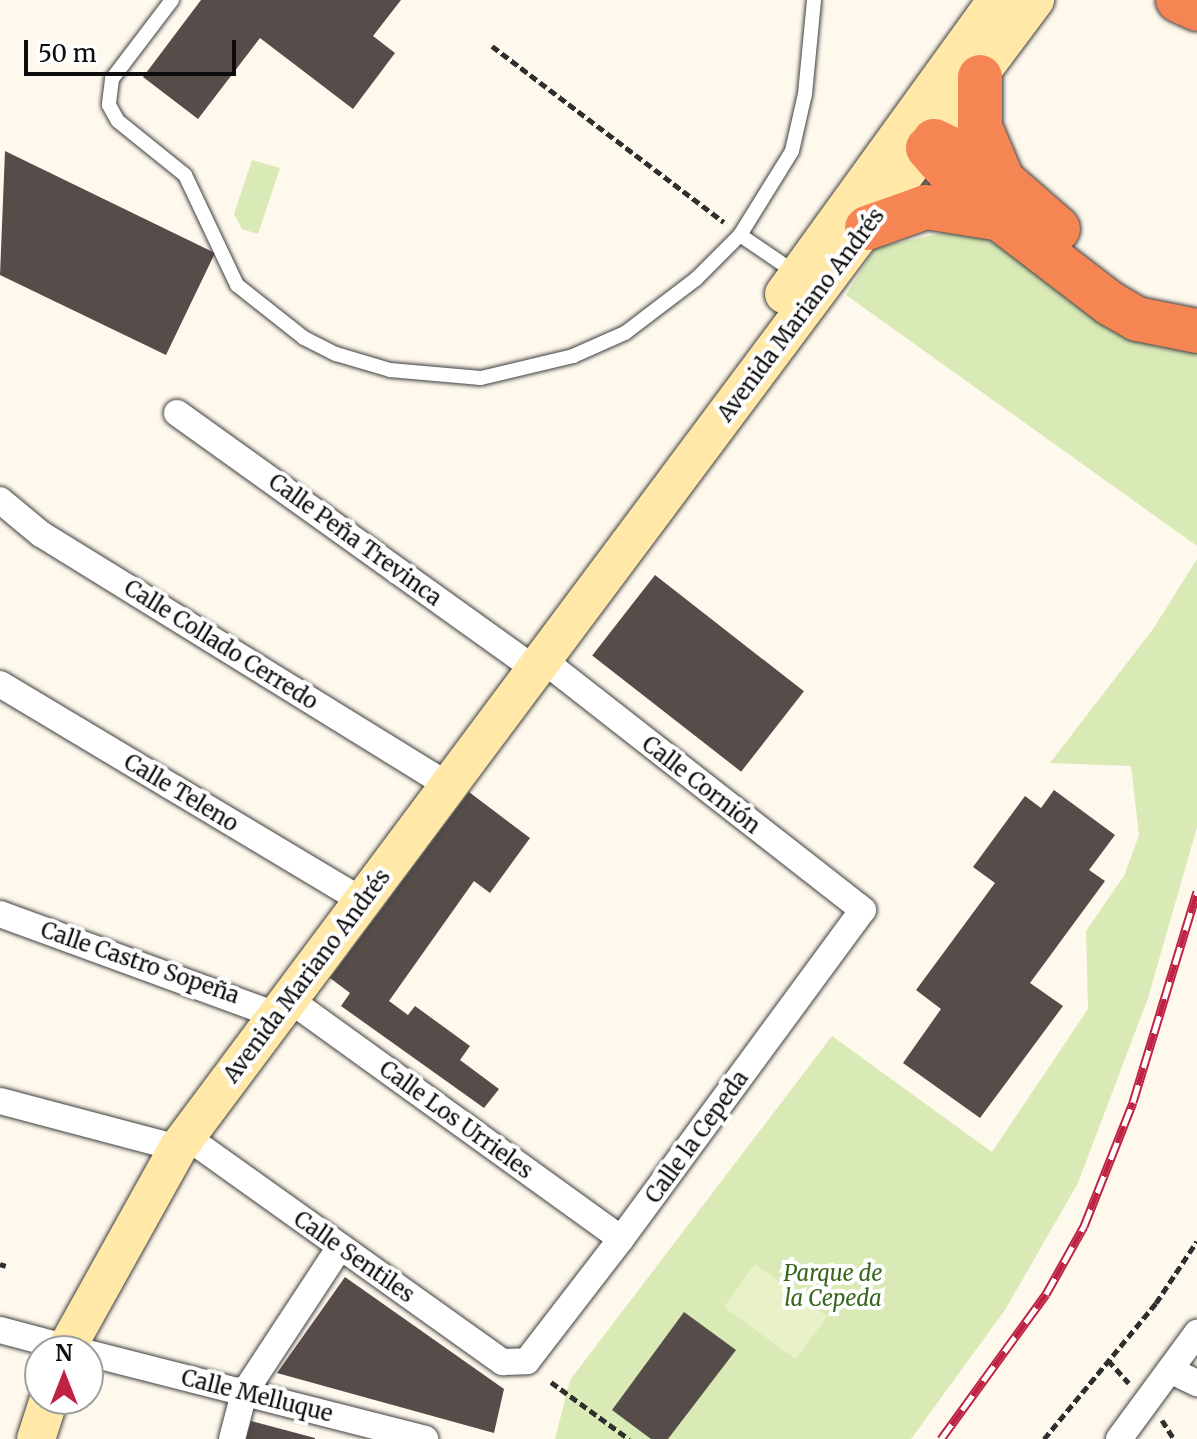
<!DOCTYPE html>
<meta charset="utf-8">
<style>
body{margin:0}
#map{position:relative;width:1197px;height:1439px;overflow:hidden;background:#fff9ed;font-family:Merriweather,serif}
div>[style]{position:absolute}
.green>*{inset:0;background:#d9eab6}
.pitch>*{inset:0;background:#e9f1c8;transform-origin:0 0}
.building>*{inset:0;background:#564c49;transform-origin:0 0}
.path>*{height:5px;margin-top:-2.5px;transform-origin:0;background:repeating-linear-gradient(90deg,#2f2f2f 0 8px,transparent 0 12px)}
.roads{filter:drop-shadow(0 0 2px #404040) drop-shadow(0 0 2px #404040)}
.lane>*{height:14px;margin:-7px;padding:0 7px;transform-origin:7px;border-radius:7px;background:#fff}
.street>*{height:26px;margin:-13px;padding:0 13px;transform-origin:13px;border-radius:13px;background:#fff}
.secondary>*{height:38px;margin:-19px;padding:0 19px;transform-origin:19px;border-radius:19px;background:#ffe8a8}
.highway>*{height:44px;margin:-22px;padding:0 22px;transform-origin:22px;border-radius:22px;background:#f68554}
.rail>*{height:9px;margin-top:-4.5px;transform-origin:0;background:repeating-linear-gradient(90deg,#fff 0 18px,#bf2343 0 36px);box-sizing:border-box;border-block:2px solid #bf2343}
span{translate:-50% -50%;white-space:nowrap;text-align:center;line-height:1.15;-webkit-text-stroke:8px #fff;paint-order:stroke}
.street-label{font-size:22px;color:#0d0d0d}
.park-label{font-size:22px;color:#37661c;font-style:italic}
.north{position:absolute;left:24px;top:1335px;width:80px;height:80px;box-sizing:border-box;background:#fff;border:2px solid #9e9e9e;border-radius:50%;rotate:0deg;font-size:22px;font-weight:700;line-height:32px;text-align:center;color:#0d0d0d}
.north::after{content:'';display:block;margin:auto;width:28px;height:36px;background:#bf2343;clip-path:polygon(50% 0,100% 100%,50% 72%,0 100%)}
.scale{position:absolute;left:24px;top:40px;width:212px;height:36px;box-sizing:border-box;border:4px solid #0d0d0d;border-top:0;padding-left:10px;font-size:24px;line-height:28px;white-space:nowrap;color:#0d0d0d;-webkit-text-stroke:6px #fff;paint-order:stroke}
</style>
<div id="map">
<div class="green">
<i style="clip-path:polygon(252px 160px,280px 168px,258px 234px,242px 229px,234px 214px)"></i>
<i style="clip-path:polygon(964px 228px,1011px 252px,1111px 329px,1151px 345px,1197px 351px,1197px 546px,846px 295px,875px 248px)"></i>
<i style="clip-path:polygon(1197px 559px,1197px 827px,1148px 998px,1078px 1183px,1005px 1310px,911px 1439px,555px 1439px,570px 1380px,832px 1036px,992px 1152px,1088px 1009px,1086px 931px,1124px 876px,1139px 835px,1131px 766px,1050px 763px,1153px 629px)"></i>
</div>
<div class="pitch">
<i style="left:755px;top:1264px;width:89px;height:53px;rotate:36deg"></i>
</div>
<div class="building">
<i style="clip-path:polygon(201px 0,401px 0,373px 36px,395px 53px,353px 109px,260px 38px,198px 119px,143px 77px)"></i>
<i style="clip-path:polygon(5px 151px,215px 253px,166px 355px,0 275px)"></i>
<i style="left:655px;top:575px;width:189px;height:102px;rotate:38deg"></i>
<i style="clip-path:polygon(1054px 790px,1115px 835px,1089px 870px,1105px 881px,1030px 983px,1063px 1006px,980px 1118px,903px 1063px,941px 1009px,916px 990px,995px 883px,973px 867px,1025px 796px,1041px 808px)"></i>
<i style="clip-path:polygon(469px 792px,530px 838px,490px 893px,474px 881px,389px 1001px,408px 1015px,415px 1006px,470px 1046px,460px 1060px,499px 1089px,484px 1108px,341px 1006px,350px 993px,330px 978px)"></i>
<i style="clip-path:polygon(345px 1277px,504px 1389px,494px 1433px,277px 1373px)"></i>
<i style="clip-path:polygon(684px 1312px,736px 1350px,668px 1439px,651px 1439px,612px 1410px)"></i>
<i style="clip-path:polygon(251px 1421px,315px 1438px,315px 1439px,246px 1439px)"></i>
</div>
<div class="path">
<i style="left:492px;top:46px;width:291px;rotate:37.2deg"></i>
<i style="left:0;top:1264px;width:6px;rotate:18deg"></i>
<i style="left:1108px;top:1360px;width:31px;rotate:48deg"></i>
<i style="left:551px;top:1382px;width:97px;rotate:36.2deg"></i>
<i style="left:1162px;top:1420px;width:22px;rotate:58deg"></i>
<i style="left:1044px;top:1439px;width:176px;rotate:-50.5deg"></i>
<i style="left:1156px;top:1303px;width:74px;rotate:-56.5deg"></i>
</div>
<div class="roads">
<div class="lane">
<i style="left:172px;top:0;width:99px;rotate:127.2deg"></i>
<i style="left:112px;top:79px;width:26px;rotate:97deg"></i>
<i style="left:109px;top:105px;width:18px;rotate:61deg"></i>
<i style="left:118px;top:121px;width:86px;rotate:38.9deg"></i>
<i style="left:185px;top:175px;width:122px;rotate:64.7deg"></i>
<i style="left:237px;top:285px;width:85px;rotate:38.3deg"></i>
<i style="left:304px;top:338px;width:36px;rotate:27deg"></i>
<i style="left:336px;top:354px;width:56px;rotate:16.5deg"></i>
<i style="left:390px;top:370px;width:91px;rotate:5deg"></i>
<i style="left:481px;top:378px;width:95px;rotate:-13.4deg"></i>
<i style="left:573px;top:356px;width:57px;rotate:-23.9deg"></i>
<i style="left:625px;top:333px;width:89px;rotate:-37.3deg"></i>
<i style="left:696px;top:279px;width:62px;rotate:-45deg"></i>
<i style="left:740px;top:235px;width:99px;rotate:-58.2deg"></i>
<i style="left:792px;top:151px;width:58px;rotate:-77.2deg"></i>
<i style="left:805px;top:94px;width:94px;rotate:-84.5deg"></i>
<i style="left:740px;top:235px;width:68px;rotate:34.2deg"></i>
</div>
<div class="street">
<i style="left:177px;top:413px;width:438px;rotate:35.6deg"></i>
<i style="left:0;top:500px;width:53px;rotate:39.7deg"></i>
<i style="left:41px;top:534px;width:477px;rotate:31.7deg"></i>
<i style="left:0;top:684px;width:423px;rotate:30.9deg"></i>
<i style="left:0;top:914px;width:296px;rotate:20.1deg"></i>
<i style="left:290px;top:1000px;width:408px;rotate:35.8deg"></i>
<i style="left:0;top:1101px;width:184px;rotate:14.8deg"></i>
<i style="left:187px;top:1137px;width:388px;rotate:35.5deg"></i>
<i style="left:503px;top:1362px;width:24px;rotate:-2deg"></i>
<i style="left:527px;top:1361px;width:154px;rotate:-52.4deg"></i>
<i style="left:621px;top:1239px;width:408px;rotate:-53.7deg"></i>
<i style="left:863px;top:910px;width:410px;rotate:-142deg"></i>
<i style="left:0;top:1330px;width:82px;rotate:14.9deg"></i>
<i style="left:88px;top:1353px;width:348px;rotate:14.3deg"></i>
<i style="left:1172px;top:1371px;width:28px;rotate:26deg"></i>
<i style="left:232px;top:1439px;width:48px;rotate:-75.4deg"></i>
<i style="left:244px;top:1393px;width:175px;rotate:-56.7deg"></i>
<i style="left:1119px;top:1439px;width:132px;rotate:-53.7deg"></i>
</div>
<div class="secondary">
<i style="left:784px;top:294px;width:363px;rotate:-54.1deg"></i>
<i style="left:65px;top:1351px;width:232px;rotate:-60.9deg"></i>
<i style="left:178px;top:1148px;width:1433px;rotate:-53.26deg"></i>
<i style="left:36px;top:1439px;width:42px;rotate:-72deg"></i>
</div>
<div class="highway">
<i style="left:1178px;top:0;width:21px;rotate:25deg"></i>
<i style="left:980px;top:77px;width:50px;rotate:90deg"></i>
<i style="left:980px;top:127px;width:56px;rotate:67.1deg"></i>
<i style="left:934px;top:141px;width:56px;rotate:25.2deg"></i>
<i style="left:985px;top:165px;width:97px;rotate:41.2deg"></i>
<i style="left:928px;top:148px;width:64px;rotate:48.8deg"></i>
<i style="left:970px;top:196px;width:178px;rotate:37.5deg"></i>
<i style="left:1111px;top:304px;width:30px;rotate:30deg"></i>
<i style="left:1137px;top:319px;width:61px;rotate:11.3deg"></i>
<i style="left:867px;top:228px;width:63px;rotate:-19.6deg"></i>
<i style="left:926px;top:207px;width:70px;rotate:9.1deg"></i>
</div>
</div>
<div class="rail">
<i style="left:941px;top:1439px;width:179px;rotate:-54.1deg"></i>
<i style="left:1046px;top:1294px;width:78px;rotate:-60.8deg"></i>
<i style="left:1084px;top:1226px;width:133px;rotate:-68.4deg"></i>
<i style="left:1133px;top:1102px;width:220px;rotate:-73.1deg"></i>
</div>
<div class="street-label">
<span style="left:801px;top:315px;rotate:-53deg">Avenida Mariano Andrés</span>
<span style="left:355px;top:540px;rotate:36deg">Calle Peña Trevinca</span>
<span style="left:221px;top:645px;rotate:32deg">Calle Collado Cerredo</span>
<span style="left:701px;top:785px;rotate:38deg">Calle Cornión</span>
<span style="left:181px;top:793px;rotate:31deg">Calle Teleno</span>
<span style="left:140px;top:963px;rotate:19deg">Calle Castro Sopeña</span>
<span style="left:307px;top:976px;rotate:-53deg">Avenida Mariano Andrés</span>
<span style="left:456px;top:1120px;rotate:36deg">Calle Los Urrieles</span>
<span style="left:697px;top:1137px;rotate:-54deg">Calle la Cepeda</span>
<span style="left:354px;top:1257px;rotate:35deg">Calle Sentiles</span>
<span style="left:257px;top:1396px;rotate:14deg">Calle Melluque</span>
</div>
<div class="park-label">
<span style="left:833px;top:1286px">Parque de<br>la Cepeda</span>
</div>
<div class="north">N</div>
<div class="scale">50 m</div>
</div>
